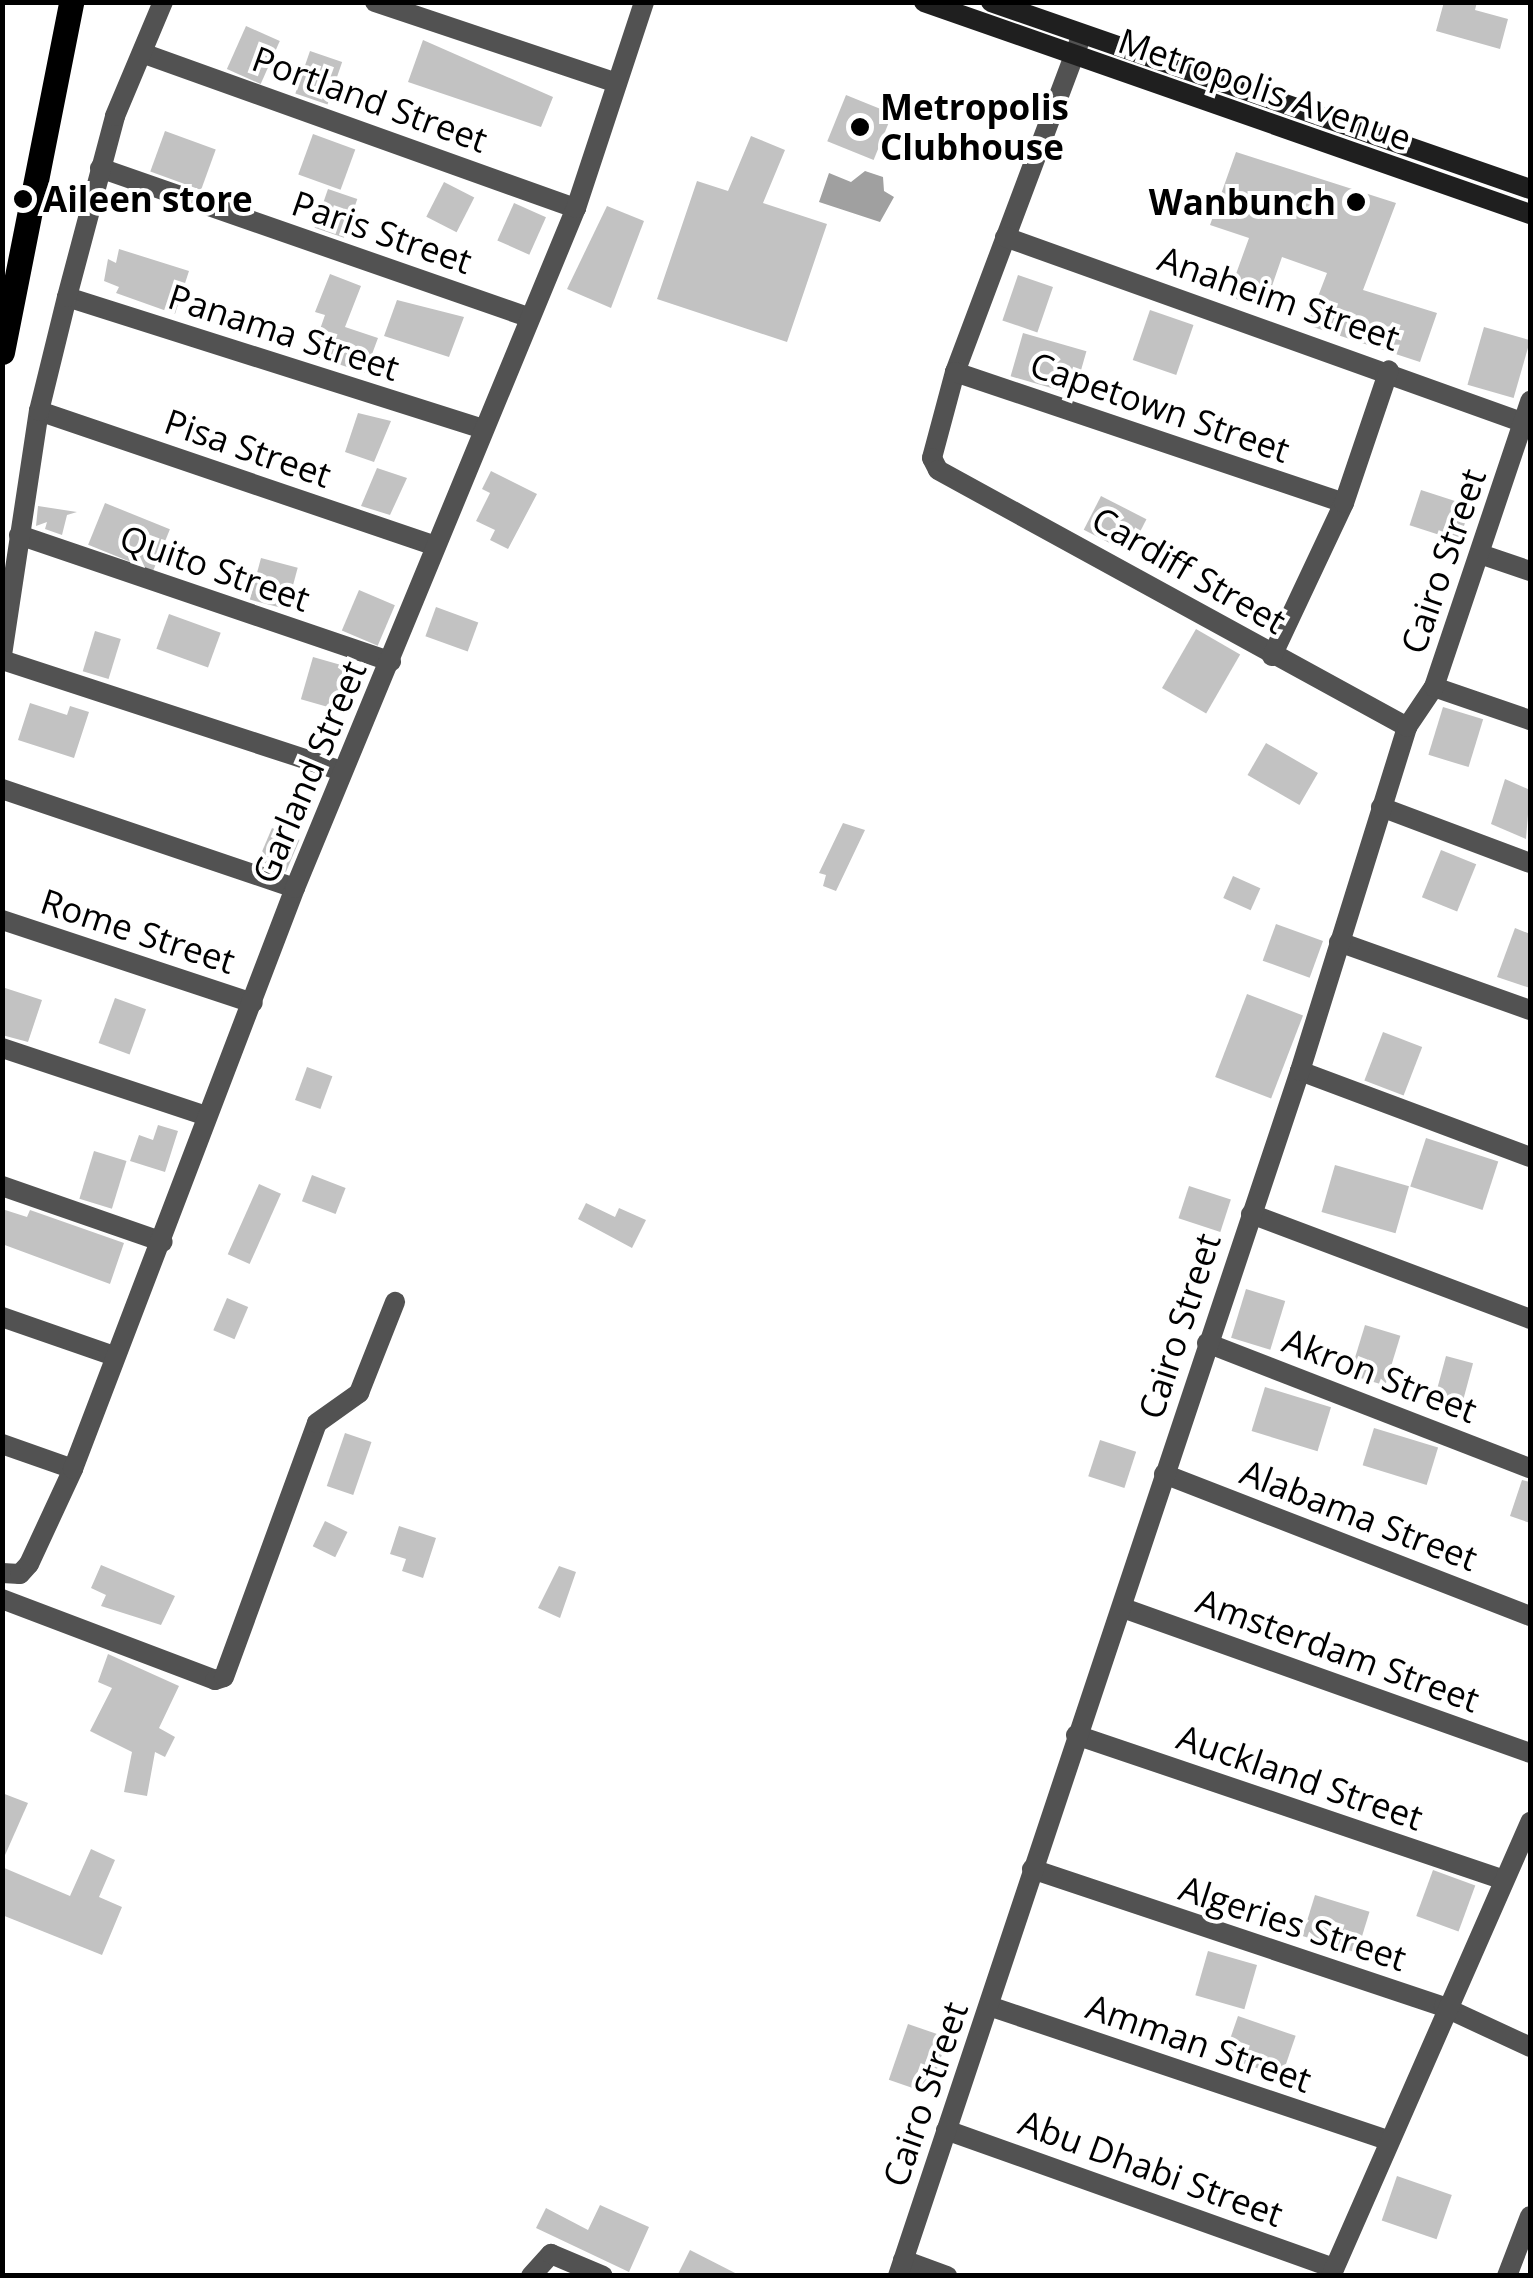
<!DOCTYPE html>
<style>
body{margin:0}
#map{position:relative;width:1533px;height:2278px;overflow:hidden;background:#fff;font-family:"Open Sans",sans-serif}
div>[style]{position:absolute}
.water>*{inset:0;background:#a0a0a0}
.building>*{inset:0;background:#c2c2c2;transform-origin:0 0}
.street>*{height:20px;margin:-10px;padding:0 10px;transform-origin:10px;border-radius:10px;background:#525252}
.secondary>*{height:20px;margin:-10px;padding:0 10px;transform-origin:10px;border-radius:10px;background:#1f1f1f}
.primary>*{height:25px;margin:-12.5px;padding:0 12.5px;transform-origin:12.5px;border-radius:12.5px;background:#000}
.dots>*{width:28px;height:28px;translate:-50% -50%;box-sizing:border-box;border:5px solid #fff;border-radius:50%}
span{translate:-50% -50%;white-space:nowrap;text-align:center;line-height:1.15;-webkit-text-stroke:8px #fff;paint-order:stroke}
.street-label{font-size:35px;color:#000}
.poi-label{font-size:35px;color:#000;font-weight:700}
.left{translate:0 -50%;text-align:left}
.right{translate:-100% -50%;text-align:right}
.frame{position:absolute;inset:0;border:5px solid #000;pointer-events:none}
</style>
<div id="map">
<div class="water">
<i style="clip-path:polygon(865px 171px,883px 177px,884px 191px,894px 197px,880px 222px,819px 202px,829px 173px,851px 182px)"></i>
</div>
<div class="building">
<i style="clip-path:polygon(1444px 2px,1477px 2px,1475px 10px,1508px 19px,1500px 49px,1436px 31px)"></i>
<i style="left:246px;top:26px;width:37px;height:47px;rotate:24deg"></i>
<i style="clip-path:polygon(423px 40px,553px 97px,541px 127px,408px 82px)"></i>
<i style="left:310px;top:51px;width:34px;height:45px;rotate:19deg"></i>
<i style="left:846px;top:95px;width:50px;height:50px;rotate:22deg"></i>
<i style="left:165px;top:131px;width:54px;height:43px;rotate:20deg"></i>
<i style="left:313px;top:134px;width:45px;height:43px;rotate:20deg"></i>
<i style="clip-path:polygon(751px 136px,785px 150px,763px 203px,827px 224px,787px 342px,657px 299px,697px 181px,728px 191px)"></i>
<i style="clip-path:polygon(1236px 152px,1396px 203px,1363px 290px,1437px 313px,1420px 362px,1307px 325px,1327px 273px,1282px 257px,1264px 309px,1228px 296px,1249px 238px,1210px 225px)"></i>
<i style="left:444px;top:182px;width:34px;height:39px;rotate:27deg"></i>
<i style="left:328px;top:189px;width:31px;height:41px;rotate:19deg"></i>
<i style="left:514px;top:203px;width:35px;height:41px;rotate:24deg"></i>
<i style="clip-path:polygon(607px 206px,644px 221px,611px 308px,567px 289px)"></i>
<i style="clip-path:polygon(119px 249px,189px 271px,175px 314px,116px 293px,119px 287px,104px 281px,108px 259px,116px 263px)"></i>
<i style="clip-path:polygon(330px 274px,361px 286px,345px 327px,378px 338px,365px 373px,311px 355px,325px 315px,315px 312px)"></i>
<i style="left:1018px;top:275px;width:37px;height:48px;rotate:19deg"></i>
<i style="clip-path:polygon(397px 300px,464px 317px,449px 357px,384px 336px)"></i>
<i style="left:1150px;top:310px;width:46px;height:53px;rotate:19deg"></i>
<i style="left:1484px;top:327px;width:48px;height:60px;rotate:16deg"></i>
<i style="left:1023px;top:333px;width:66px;height:45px;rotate:16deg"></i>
<i style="clip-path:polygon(358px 413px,391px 421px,374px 462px,345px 452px)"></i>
<i style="clip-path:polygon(377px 468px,407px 478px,390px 515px,361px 506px)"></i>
<i style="clip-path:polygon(491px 471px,537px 494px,508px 549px,490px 540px,495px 530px,476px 521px,490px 493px,482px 489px)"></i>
<i style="left:1421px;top:490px;width:52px;height:37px;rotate:18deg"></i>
<i style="left:1101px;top:496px;width:51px;height:38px;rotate:27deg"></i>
<i style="left:105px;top:503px;width:70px;height:45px;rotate:22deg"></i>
<i style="clip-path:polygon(38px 506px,77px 512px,67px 515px,62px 535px,45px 529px,47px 522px,36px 526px)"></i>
<i style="left:261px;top:558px;width:38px;height:43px;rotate:15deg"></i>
<i style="left:359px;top:590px;width:39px;height:44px;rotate:23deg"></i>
<i style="left:436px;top:607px;width:45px;height:31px;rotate:20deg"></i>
<i style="left:169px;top:614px;width:55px;height:37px;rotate:20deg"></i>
<i style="left:1196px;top:629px;width:51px;height:68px;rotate:30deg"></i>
<i style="left:95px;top:631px;width:27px;height:42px;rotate:17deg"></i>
<i style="left:313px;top:657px;width:41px;height:44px;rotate:16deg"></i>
<i style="clip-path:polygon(30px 703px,67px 715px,70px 706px,89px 712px,74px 758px,18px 740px)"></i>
<i style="left:1443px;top:707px;width:42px;height:50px;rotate:17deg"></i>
<i style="left:1266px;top:743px;width:60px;height:37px;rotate:30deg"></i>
<i style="clip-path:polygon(1505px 779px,1530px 790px,1526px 839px,1491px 824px)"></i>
<i style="clip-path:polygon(843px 823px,865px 830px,836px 891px,823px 886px,826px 875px,819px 873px)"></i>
<i style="left:272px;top:828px;width:30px;height:35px;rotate:23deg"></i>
<i style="left:1441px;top:850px;width:38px;height:51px;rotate:22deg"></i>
<i style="left:1233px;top:876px;width:30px;height:24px;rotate:24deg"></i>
<i style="left:1276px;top:924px;width:50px;height:39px;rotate:20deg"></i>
<i style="clip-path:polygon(1515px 928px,1530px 934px,1530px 988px,1497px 977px)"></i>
<i style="clip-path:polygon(2px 987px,42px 1000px,28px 1042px,2px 1035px)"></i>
<i style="left:1247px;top:994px;width:60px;height:89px;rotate:21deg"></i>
<i style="left:115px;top:998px;width:33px;height:48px;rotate:20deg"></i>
<i style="left:1383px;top:1032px;width:42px;height:52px;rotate:21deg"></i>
<i style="left:307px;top:1067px;width:27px;height:35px;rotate:20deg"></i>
<i style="clip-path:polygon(158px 1125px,178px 1131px,165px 1172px,130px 1161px,139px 1135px,153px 1140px)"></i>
<i style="left:1426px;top:1138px;width:76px;height:51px;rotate:18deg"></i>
<i style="left:94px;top:1151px;width:34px;height:50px;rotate:17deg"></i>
<i style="left:1335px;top:1165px;width:77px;height:49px;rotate:16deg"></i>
<i style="left:312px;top:1175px;width:36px;height:28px;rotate:21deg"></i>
<i style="left:259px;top:1184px;width:24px;height:77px;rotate:24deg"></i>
<i style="left:1189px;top:1186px;width:44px;height:34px;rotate:18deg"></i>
<i style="clip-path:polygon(586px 1203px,615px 1217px,619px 1208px,646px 1220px,632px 1248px,578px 1219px)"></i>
<i style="clip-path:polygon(2px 1209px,27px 1217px,30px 1210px,124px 1243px,110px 1284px,2px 1244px)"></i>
<i style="left:1246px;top:1289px;width:41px;height:51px;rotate:17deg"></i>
<i style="left:227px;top:1298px;width:23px;height:35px;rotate:23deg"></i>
<i style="left:1365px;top:1325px;width:37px;height:52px;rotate:17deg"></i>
<i style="left:1446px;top:1356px;width:28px;height:41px;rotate:15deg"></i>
<i style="left:1265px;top:1387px;width:69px;height:46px;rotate:17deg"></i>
<i style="left:1374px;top:1428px;width:67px;height:39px;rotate:17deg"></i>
<i style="left:345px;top:1433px;width:28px;height:56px;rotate:19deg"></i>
<i style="left:1100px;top:1440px;width:38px;height:38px;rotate:18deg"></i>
<i style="clip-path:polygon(1522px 1480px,1530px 1482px,1530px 1523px,1510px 1516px)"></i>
<i style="left:325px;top:1521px;width:25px;height:28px;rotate:26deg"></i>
<i style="clip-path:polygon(399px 1526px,436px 1538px,423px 1578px,402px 1571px,406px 1559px,390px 1554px)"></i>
<i style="clip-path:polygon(101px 1565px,175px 1596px,161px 1625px,101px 1606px,106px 1595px,91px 1588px)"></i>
<i style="clip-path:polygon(559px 1566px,576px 1572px,560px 1618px,538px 1608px)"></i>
<i style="clip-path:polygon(108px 1654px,179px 1686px,159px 1728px,175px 1737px,165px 1757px,155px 1752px,147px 1796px,124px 1792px,132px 1752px,90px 1731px,112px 1688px,98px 1682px)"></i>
<i style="clip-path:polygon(2px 1793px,28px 1803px,2px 1862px)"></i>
<i style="clip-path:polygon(91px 1849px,115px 1860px,99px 1897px,122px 1907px,102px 1955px,2px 1915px,2px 1867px,70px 1896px)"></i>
<i style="left:1433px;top:1870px;width:45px;height:49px;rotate:20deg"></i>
<i style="left:1315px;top:1895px;width:57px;height:43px;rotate:17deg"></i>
<i style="left:1208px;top:1951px;width:51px;height:46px;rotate:16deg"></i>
<i style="left:1238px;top:2016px;width:61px;height:43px;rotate:19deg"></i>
<i style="left:908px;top:2024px;width:42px;height:59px;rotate:19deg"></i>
<i style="left:1397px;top:2176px;width:58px;height:47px;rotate:19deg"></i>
<i style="clip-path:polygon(600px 2205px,649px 2227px,629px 2272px,536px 2228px,546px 2208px,588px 2230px)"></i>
<i style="clip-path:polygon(690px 2250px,741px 2276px,677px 2276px)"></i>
</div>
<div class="street">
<i style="left:375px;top:2px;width:255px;rotate:18.5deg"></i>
<i style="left:1081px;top:37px;width:358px;rotate:110.6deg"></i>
<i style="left:955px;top:372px;width:89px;rotate:105deg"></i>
<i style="left:932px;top:458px;width:13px;rotate:63deg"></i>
<i style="left:938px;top:470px;width:535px;rotate:28.72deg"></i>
<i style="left:142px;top:53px;width:461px;rotate:19.7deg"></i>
<i style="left:100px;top:168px;width:455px;rotate:19.2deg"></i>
<i style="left:1005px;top:237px;width:558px;rotate:19.7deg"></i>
<i style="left:67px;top:297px;width:435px;rotate:17.6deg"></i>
<i style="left:955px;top:372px;width:410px;rotate:18.6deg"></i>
<i style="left:39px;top:411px;width:419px;rotate:18.8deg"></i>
<i style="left:19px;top:535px;width:393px;rotate:18.8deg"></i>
<i style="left:1480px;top:554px;width:53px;rotate:18.8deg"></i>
<i style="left:2px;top:655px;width:247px;rotate:-81.4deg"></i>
<i style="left:39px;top:411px;width:117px;rotate:-76.2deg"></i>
<i style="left:67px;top:297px;width:187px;rotate:-75.1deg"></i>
<i style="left:115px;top:116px;width:124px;rotate:-67.2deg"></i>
<i style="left:1272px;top:656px;width:169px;rotate:-64.8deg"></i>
<i style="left:1344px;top:503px;width:140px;rotate:-71.3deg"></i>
<i style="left:2px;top:660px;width:358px;rotate:18.1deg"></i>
<i style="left:1434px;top:687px;width:102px;rotate:19deg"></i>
<i style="left:2px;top:789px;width:309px;rotate:18.7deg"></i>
<i style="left:1381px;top:807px;width:159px;rotate:20.6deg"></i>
<i style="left:2px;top:920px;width:264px;rotate:18.3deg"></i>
<i style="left:1339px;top:942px;width:203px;rotate:19.6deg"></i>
<i style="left:2px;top:1048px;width:215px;rotate:18.4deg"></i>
<i style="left:1300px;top:1071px;width:246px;rotate:20.5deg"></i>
<i style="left:2px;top:1186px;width:170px;rotate:19.2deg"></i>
<i style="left:1251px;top:1214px;width:298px;rotate:20.6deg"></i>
<i style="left:2px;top:1317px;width:119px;rotate:19.2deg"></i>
<i style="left:1207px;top:1343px;width:346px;rotate:21.2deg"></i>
<i style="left:2px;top:1444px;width:75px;rotate:19.4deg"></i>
<i style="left:1164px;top:1474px;width:393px;rotate:21.2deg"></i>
<i style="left:2px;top:1573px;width:18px;rotate:3deg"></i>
<i style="left:20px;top:1574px;width:13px;rotate:-48deg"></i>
<i style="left:29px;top:1564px;width:105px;rotate:-65.1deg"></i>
<i style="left:73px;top:1469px;width:622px;rotate:-69.09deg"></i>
<i style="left:295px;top:888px;width:736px;rotate:-67.55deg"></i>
<i style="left:576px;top:208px;width:217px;rotate:-71.7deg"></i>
<i style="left:2px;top:1599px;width:228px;rotate:20.8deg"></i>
<i style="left:215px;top:1680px;width:9px;rotate:-18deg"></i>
<i style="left:224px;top:1677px;width:270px;rotate:-69.9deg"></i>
<i style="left:317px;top:1423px;width:52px;rotate:-35.5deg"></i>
<i style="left:359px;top:1393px;width:98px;rotate:-68.4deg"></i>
<i style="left:1123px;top:1608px;width:432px;rotate:19.6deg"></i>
<i style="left:1076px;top:1735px;width:452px;rotate:18.7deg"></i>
<i style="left:1032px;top:1869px;width:434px;rotate:18.5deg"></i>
<i style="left:1444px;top:2007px;width:95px;rotate:24.9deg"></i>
<i style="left:989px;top:2006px;width:421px;rotate:18.6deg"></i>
<i style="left:946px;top:2130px;width:412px;rotate:19.6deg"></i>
<i style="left:903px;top:2260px;width:47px;rotate:20deg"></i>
<i style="left:531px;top:2276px;width:30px;rotate:-48deg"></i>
<i style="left:551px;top:2254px;width:56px;rotate:22.9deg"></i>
<i style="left:898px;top:2276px;width:1270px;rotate:-71.55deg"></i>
<i style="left:1300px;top:1071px;width:360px;rotate:-72.7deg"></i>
<i style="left:1407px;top:727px;width:48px;rotate:-56deg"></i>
<i style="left:1434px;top:687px;width:302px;rotate:-71.4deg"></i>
<i style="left:1331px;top:2276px;width:496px;rotate:-66.3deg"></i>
<i style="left:1507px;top:2276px;width:64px;rotate:-69deg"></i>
</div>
<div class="secondary">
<i style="left:924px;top:2px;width:642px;rotate:19.28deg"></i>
<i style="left:991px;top:2px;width:571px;rotate:19.13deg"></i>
</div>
<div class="primary">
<i style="left:2px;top:352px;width:357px;rotate:-78.8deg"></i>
</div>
<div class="dots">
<i style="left:860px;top:127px;background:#000"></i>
<i style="left:23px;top:199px;background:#000"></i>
<i style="left:1356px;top:202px;background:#000"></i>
</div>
<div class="street-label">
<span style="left:1265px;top:89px;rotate:19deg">Metropolis Avenue</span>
<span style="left:370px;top:99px;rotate:20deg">Portland Street</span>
<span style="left:382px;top:232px;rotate:19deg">Paris Street</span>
<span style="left:1279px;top:298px;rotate:19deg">Anaheim Street</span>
<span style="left:284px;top:332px;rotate:18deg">Panama Street</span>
<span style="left:1160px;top:407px;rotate:19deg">Capetown Street</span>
<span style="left:248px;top:448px;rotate:19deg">Pisa Street</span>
<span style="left:1443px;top:561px;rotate:-71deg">Cairo Street</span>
<span style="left:215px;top:568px;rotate:19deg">Quito Street</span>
<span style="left:1189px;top:570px;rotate:30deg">Cardiff Street</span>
<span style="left:309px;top:772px;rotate:-67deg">Garland Street</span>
<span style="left:138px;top:931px;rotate:18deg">Rome Street</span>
<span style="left:1179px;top:1326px;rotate:-72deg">Cairo Street</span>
<span style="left:1380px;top:1375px;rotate:21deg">Akron Street</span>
<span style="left:1359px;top:1515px;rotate:21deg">Alabama Street</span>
<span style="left:1338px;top:1650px;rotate:20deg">Amsterdam Street</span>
<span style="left:1300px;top:1777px;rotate:19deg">Auckland Street</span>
<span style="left:1293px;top:1923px;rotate:18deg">Algeries Street</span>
<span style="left:1199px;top:2043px;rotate:19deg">Amman Street</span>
<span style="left:925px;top:2094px;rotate:-71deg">Cairo Street</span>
<span style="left:1151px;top:2168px;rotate:20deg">Abu Dhabi Street</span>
</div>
<div class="poi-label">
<span class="left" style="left:880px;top:127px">Metropolis<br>Clubhouse</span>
<span class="left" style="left:43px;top:199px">Aileen store</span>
<span class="right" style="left:1336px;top:202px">Wanbunch</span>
</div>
<div class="frame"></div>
</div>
